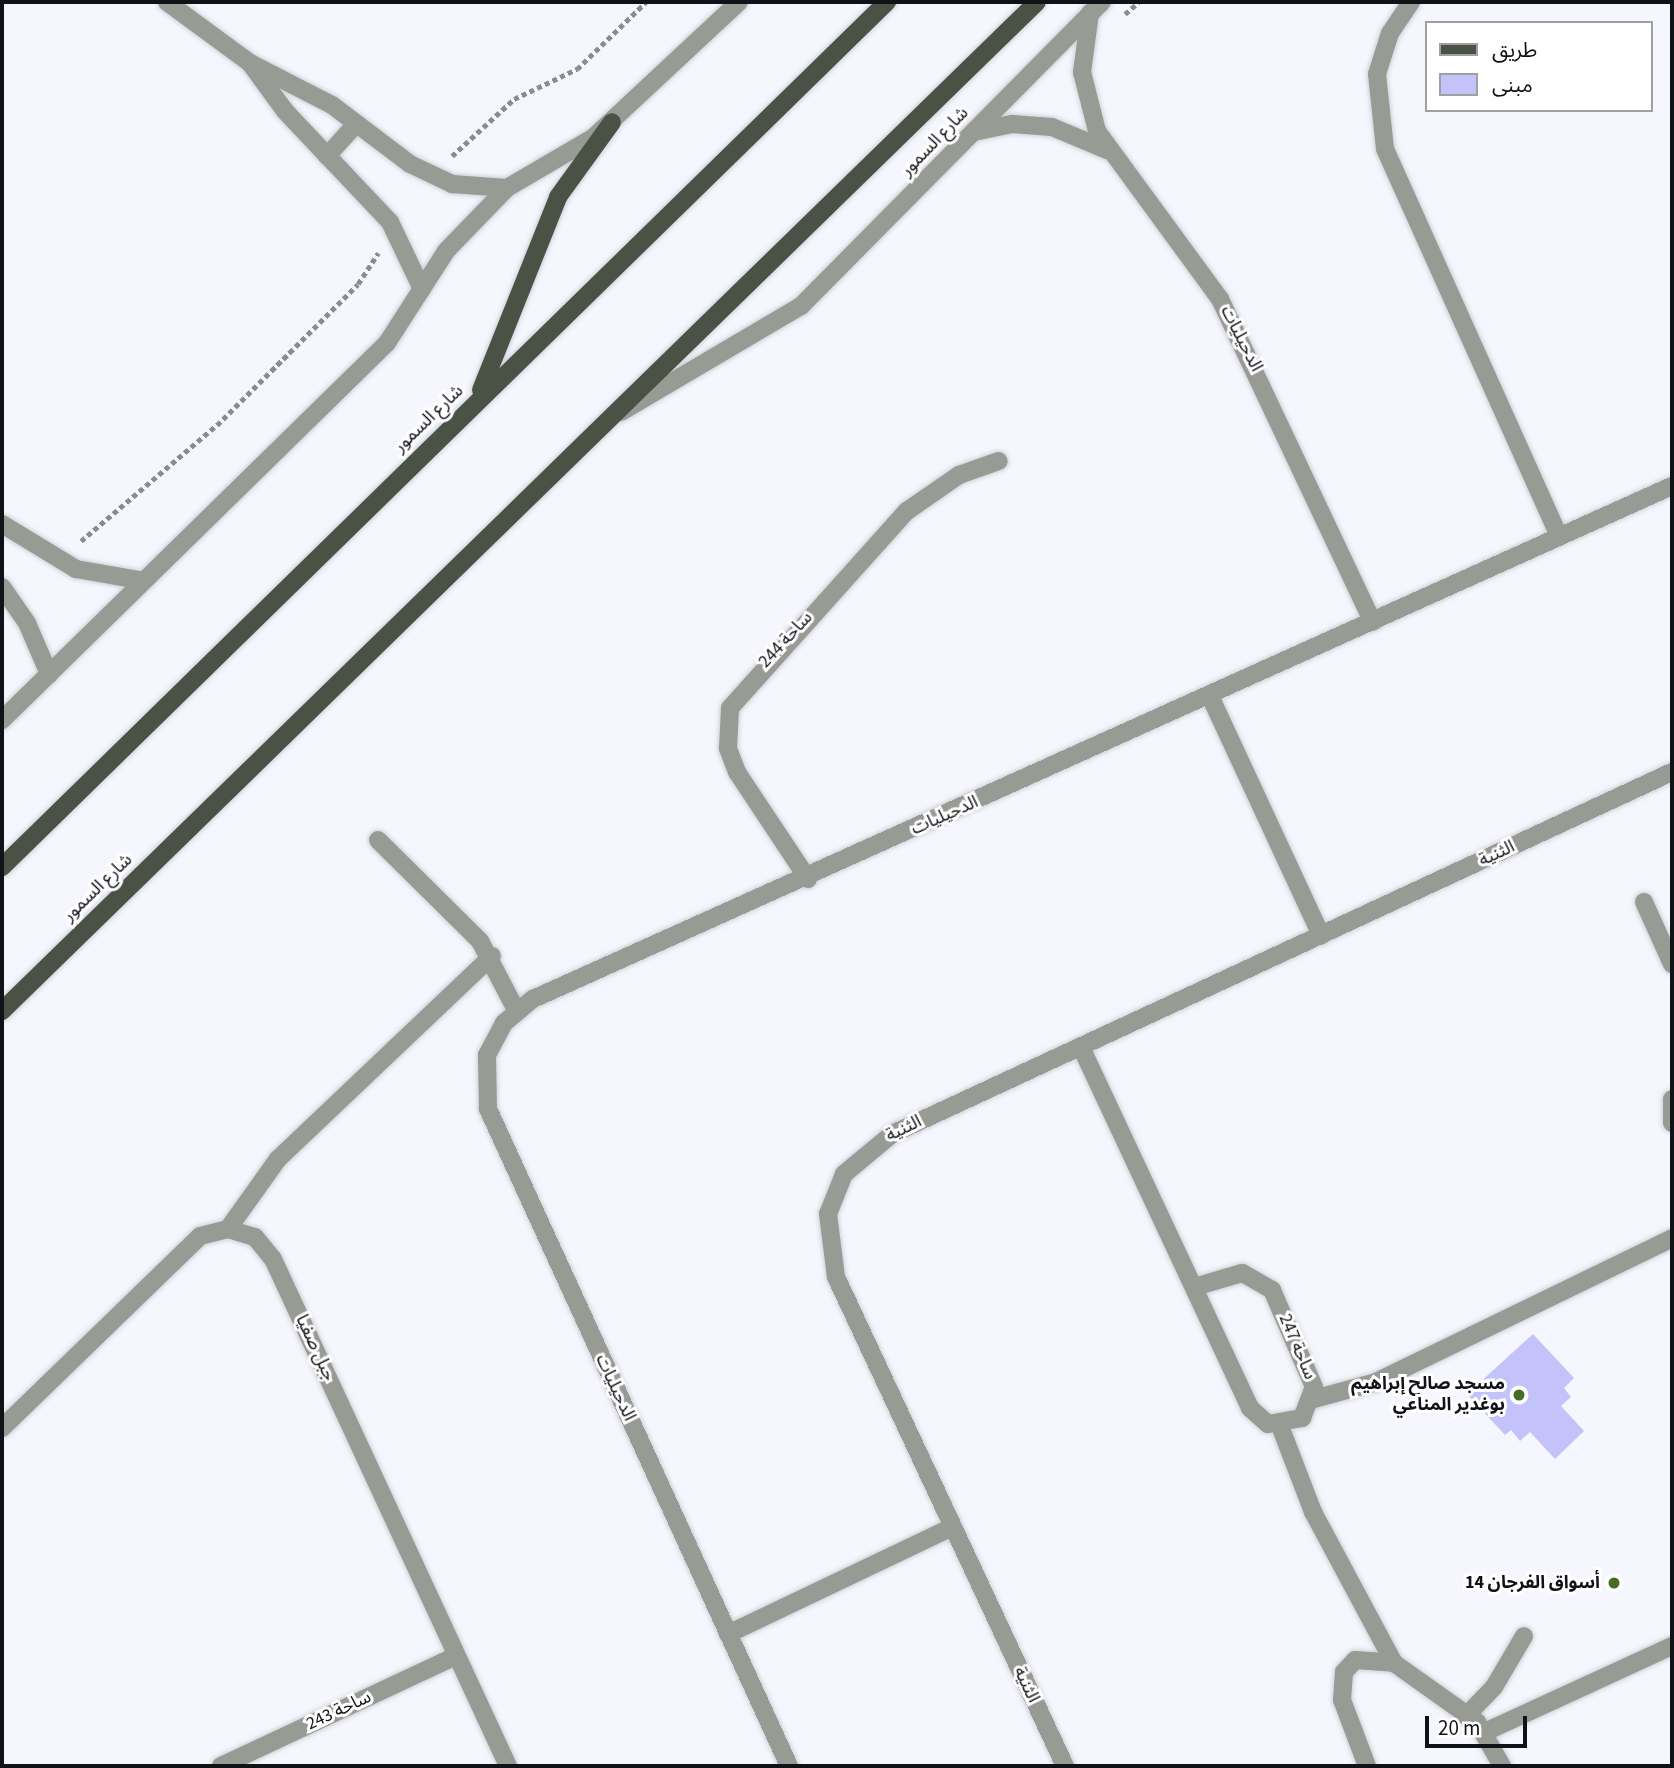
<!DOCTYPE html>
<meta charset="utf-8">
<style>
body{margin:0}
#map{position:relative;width:1674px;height:1768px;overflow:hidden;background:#f6f6fe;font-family:"Source Sans 3","Noto Sans Arabic",sans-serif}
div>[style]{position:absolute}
.building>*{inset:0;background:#c3c3fa}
.path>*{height:4.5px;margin-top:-2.25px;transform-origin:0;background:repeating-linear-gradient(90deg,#8b8b93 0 5px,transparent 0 8.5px)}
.roads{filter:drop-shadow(0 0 2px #d1d1d9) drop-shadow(0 0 2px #d1d1d9)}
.minor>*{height:18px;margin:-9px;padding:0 9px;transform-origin:9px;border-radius:9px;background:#979b94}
.major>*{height:18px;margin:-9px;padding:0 9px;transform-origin:9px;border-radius:9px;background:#4a5245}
.dots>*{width:19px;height:19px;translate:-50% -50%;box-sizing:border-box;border:4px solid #fff;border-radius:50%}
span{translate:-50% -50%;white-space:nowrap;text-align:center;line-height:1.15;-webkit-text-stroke:6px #fff;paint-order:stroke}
.street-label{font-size:18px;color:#111118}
.poi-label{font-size:18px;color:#111118;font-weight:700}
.right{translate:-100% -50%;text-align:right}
.frame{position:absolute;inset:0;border:4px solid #111118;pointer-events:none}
.legend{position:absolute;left:1425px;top:21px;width:228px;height:91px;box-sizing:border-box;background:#fff;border:2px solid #a0a0a3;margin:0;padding:9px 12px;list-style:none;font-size:21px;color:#111118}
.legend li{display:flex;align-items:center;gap:14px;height:35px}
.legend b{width:35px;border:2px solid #a0a0a3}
.scale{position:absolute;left:1425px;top:1716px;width:102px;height:32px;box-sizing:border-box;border:4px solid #111118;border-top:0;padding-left:9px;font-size:21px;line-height:24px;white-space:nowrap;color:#111118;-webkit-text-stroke:5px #fff;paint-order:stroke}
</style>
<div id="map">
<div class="building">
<i style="clip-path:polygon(1533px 1334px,1574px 1378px,1564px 1388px,1571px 1397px,1561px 1406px,1584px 1431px,1555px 1459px,1530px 1432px,1520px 1441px,1511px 1430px,1505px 1435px,1467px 1394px)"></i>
</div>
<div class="path">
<i style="left:1125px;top:14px;width:18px;rotate:-41deg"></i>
<i style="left:452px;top:156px;width:84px;rotate:-42.6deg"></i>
<i style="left:514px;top:99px;width:70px;rotate:-25.5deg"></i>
<i style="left:577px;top:69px;width:96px;rotate:-44.2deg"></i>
<i style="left:81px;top:541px;width:179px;rotate:-40.5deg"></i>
<i style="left:217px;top:425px;width:199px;rotate:-45deg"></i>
<i style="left:358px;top:284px;width:37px;rotate:-57deg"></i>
</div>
<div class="roads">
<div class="minor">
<i style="left:167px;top:2px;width:103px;rotate:36.3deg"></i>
<i style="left:250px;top:63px;width:92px;rotate:27.1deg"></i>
<i style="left:332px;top:105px;width:98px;rotate:37.1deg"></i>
<i style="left:410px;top:164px;width:47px;rotate:25.5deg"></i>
<i style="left:452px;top:184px;width:55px;rotate:4.2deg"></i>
<i style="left:1411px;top:2px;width:37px;rotate:124deg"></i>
<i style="left:1390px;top:33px;width:43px;rotate:107.6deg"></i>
<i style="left:1377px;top:74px;width:75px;rotate:83.9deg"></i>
<i style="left:1385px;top:149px;width:425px;rotate:65.8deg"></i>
<i style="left:1090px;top:13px;width:60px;rotate:97.7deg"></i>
<i style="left:1082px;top:72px;width:61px;rotate:75.7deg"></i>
<i style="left:1097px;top:131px;width:208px;rotate:53.8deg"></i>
<i style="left:1220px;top:299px;width:357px;rotate:64.7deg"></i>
<i style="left:250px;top:63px;width:59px;rotate:53.9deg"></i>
<i style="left:285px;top:111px;width:153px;rotate:46.6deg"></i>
<i style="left:390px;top:222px;width:74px;rotate:64.5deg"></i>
<i style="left:974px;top:132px;width:39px;rotate:-12deg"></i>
<i style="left:1012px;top:124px;width:40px;rotate:4.3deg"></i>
<i style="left:1052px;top:127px;width:60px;rotate:22.7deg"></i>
<i style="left:327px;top:156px;width:43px;rotate:-47.8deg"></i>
<i style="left:621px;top:412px;width:209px;rotate:-30.5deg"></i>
<i style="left:801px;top:306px;width:428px;rotate:-45.3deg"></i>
<i style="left:2px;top:524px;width:87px;rotate:31.3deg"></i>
<i style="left:76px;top:569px;width:69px;rotate:10deg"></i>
<i style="left:2px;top:587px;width:44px;rotate:55.2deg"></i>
<i style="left:27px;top:623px;width:56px;rotate:66.7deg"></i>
<i style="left:1210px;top:696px;width:264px;rotate:65.1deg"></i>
<i style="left:2px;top:720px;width:539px;rotate:-44.4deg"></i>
<i style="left:387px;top:343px;width:109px;rotate:-57.3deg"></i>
<i style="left:446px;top:251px;width:88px;rotate:-45.9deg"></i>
<i style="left:507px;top:188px;width:101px;rotate:-30.4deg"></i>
<i style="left:594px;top:137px;width:198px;rotate:-43deg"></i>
<i style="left:378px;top:840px;width:144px;rotate:44.7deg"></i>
<i style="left:480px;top:941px;width:78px;rotate:62.4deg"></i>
<i style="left:808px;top:879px;width:128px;rotate:-123.6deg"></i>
<i style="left:737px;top:772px;width:26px;rotate:-111deg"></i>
<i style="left:728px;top:748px;width:40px;rotate:-87.1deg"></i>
<i style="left:730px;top:708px;width:265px;rotate:-48.1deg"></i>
<i style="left:907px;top:511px;width:63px;rotate:-34.7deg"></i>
<i style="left:959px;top:475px;width:42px;rotate:-19.3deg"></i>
<i style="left:1644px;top:902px;width:68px;rotate:65.7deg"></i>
<i style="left:1081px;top:1047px;width:399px;rotate:64.9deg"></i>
<i style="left:1250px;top:1408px;width:24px;rotate:42deg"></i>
<i style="left:1268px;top:1424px;width:35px;rotate:-10deg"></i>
<i style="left:1302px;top:1418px;width:33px;rotate:-69deg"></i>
<i style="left:1314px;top:1387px;width:106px;rotate:-113.4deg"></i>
<i style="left:1272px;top:1290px;width:34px;rotate:-150deg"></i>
<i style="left:1242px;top:1273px;width:50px;rotate:163.7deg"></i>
<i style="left:1672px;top:1099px;width:24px;rotate:90deg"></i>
<i style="left:228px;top:1229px;width:86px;rotate:-54.5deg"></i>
<i style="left:278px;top:1159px;width:295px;rotate:-43.5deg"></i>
<i style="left:1314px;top:1399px;width:64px;rotate:-15.3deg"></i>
<i style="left:1376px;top:1382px;width:329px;rotate:-25.9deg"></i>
<i style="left:1280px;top:1426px;width:92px;rotate:69deg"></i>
<i style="left:1313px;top:1512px;width:171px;rotate:61.8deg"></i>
<i style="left:1394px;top:1663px;width:102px;rotate:35.4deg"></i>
<i style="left:1477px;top:1722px;width:51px;rotate:60.4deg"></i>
<i style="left:2px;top:1428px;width:276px;rotate:-44.1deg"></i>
<i style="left:200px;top:1236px;width:29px;rotate:-14deg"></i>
<i style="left:228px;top:1229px;width:28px;rotate:17deg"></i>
<i style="left:255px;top:1237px;width:28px;rotate:51deg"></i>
<i style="left:273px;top:1259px;width:559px;rotate:65.13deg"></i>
<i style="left:728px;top:1634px;width:248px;rotate:-25.5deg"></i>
<i style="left:1466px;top:1716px;width:40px;rotate:-46deg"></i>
<i style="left:1494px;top:1687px;width:59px;rotate:-59.5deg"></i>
<i style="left:1485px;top:1732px;width:206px;rotate:-24.7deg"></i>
<i style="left:221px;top:1766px;width:259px;rotate:-25.1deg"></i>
<i style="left:789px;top:1766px;width:723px;rotate:-114.61deg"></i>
<i style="left:488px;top:1109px;width:54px;rotate:-91.1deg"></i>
<i style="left:487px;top:1055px;width:36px;rotate:-62deg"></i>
<i style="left:504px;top:1023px;width:38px;rotate:-40deg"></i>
<i style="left:533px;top:999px;width:1249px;rotate:-24.25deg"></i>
<i style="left:1065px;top:1766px;width:540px;rotate:-115.09deg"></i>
<i style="left:836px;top:1277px;width:64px;rotate:-97.2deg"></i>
<i style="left:828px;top:1214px;width:43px;rotate:-68.2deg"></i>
<i style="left:844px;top:1174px;width:62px;rotate:-39.8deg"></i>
<i style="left:892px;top:1134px;width:860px;rotate:-24.9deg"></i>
<i style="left:1367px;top:1766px;width:71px;rotate:-110.7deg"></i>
<i style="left:1342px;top:1700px;width:28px;rotate:-86deg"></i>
<i style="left:1344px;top:1672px;width:16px;rotate:-47deg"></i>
<i style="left:1355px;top:1660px;width:39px;rotate:4deg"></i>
</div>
<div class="major">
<i style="left:481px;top:390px;width:208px;rotate:-68.2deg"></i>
<i style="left:558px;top:197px;width:92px;rotate:-54.2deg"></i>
<i style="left:2px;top:867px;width:1238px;rotate:-44.35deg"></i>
<i style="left:2px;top:1011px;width:1445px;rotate:-44.27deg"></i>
</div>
</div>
<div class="dots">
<i style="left:1519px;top:1395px;background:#466c27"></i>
<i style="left:1614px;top:1583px;background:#466c27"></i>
</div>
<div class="street-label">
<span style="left:935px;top:142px;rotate:-46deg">شارع السمور</span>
<span style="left:1241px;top:339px;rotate:63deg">الدحيليات</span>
<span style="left:429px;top:419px;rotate:-44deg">شارع السمور</span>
<span style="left:786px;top:640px;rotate:-47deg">ساحة 244</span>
<span style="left:945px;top:816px;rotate:-24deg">الدحيليات</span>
<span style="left:1497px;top:854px;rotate:-25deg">الثنية</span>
<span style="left:98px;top:888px;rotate:-44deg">شارع السمور</span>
<span style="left:904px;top:1129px;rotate:-26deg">الثنية</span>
<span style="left:1297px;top:1347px;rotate:67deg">ساحة 247</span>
<span style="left:315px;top:1348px;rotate:65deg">جبل صفيا</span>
<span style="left:615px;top:1388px;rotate:65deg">الدحيليات</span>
<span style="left:1026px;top:1685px;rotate:65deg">الثنية</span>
<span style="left:339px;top:1711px;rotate:-25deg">ساحة 243</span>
</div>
<div class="poi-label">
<span class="right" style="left:1505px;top:1395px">مسجد صالح إبراهيم<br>بوغدير المناعي</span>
<span class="right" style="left:1600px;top:1583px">أسواق الفرجان 14</span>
</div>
<div class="frame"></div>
<ul class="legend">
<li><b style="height:9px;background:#4a5245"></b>طريق</li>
<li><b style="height:19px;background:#c3c3fa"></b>مبنى</li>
</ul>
<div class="scale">20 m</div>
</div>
